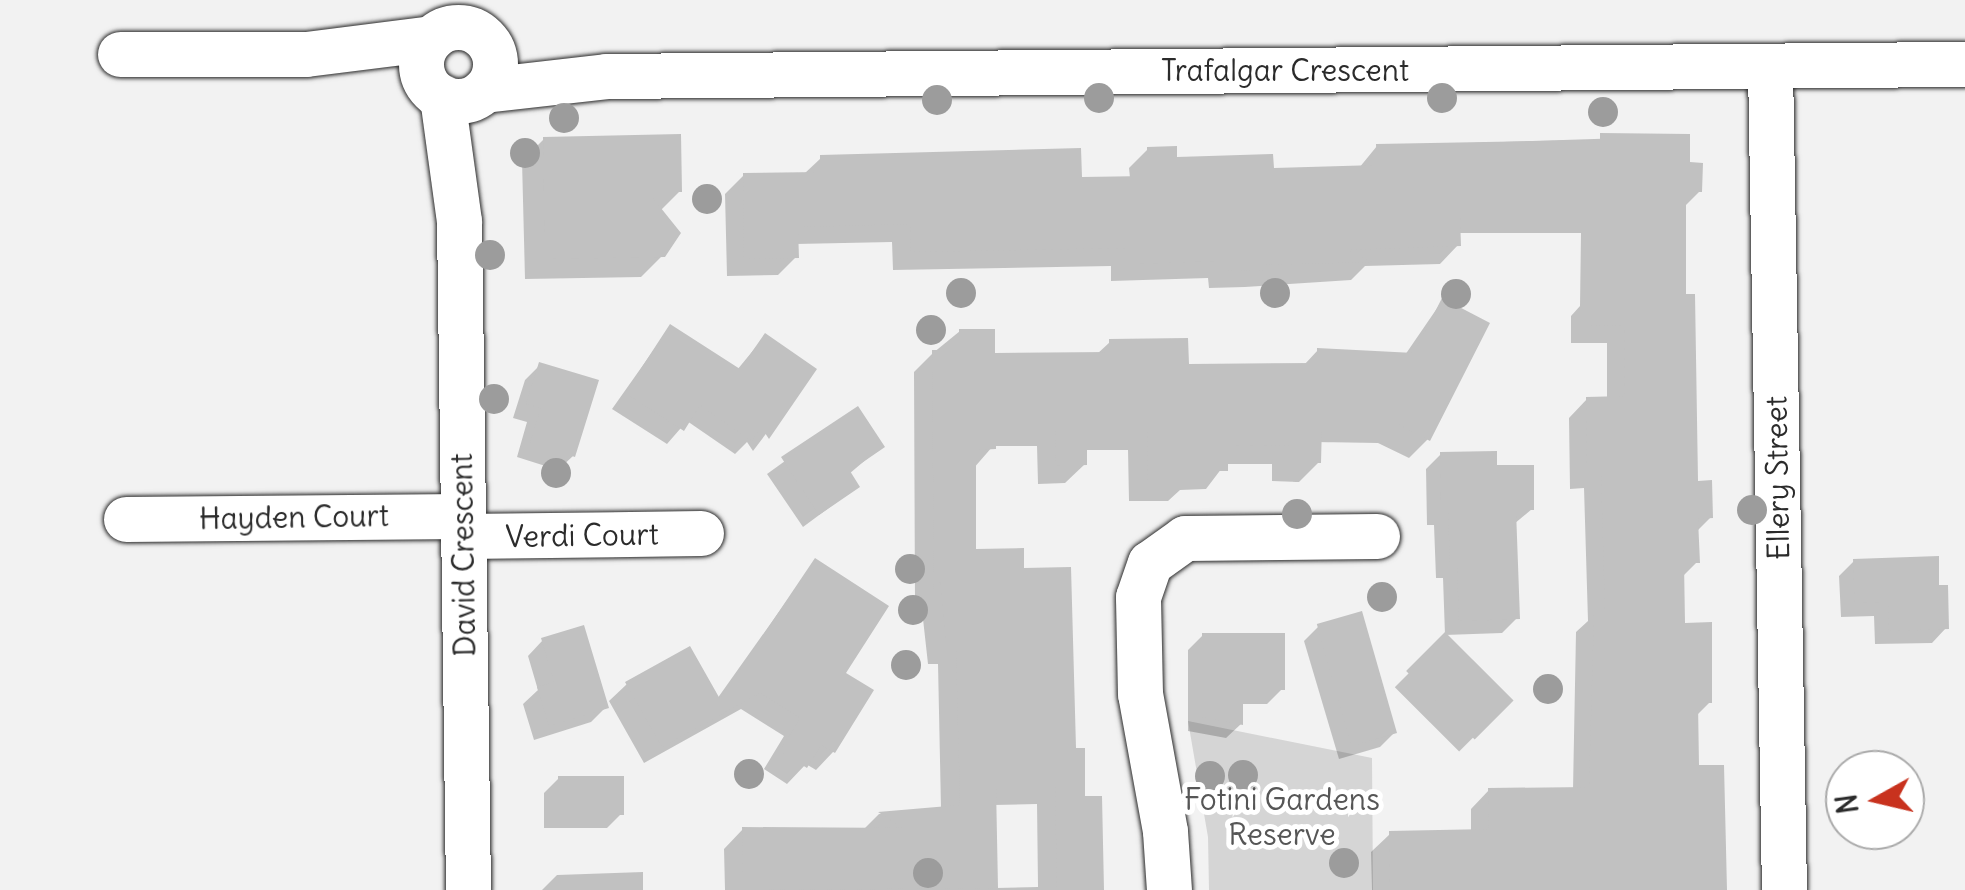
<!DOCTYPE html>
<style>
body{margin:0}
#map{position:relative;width:1965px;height:890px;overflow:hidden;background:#f2f2f2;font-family:Delius,sans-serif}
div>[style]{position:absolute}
.green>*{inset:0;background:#d5d5d5}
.shadow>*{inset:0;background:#0003;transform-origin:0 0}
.building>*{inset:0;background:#c1c1c1;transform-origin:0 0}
.roads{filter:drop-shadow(0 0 2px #2b2b2b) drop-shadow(0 0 2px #2b2b2b)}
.minor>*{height:45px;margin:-22.5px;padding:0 22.5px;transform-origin:22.5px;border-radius:22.5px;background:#fff}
.minor>.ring{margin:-22.5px;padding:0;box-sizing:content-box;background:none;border:45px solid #fff;border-radius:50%}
.trees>*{width:30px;height:30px;margin:-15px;border-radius:50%;background:#9c9c9c}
span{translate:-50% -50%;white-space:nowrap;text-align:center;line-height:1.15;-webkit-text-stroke:10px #fff;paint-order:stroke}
.street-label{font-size:30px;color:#2b2b2b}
.park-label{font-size:30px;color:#565656}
.north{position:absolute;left:1825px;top:750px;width:100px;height:100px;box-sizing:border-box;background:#fff;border:2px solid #aaa;border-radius:50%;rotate:262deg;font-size:28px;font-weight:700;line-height:40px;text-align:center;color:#2b2b2b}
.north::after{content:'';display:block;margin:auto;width:35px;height:45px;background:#c8321e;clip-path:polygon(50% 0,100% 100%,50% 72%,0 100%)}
</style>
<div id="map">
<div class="green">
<i style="clip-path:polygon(1188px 721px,1372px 758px,1373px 890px,1209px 890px,1208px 837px)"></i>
</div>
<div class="shadow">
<i style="clip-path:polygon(1687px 136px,1687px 165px,1700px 191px,1684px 207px,1684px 296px,1696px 483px,1711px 517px,1696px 532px,1697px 562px,1682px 577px,1682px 625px,1710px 702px,1695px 717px,1696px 768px,1724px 890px,1372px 890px,1371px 852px,1390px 834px,1471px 832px,1471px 809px,1489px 790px,1573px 789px,1576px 632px,1588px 621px,1584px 488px,1570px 489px,1569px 418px,1587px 399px,1607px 399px,1607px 343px,1571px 343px,1571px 316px,1580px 306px,1581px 233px,1458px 233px,1458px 245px,1440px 264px,1365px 266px,1351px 280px,1245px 287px,1209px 288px,1208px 278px,1111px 281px,1111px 266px,893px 270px,892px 242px,796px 244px,796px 257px,778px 275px,727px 276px,725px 194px,744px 175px,804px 174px,821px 158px,1078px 150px,1079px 179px,1130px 178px,1129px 168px,1148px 149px,1175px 160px,1271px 170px,1359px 168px,1377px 146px)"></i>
<i style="clip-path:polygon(544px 139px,680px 191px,660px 211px,663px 255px,641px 277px,525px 279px,522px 161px)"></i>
<i style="clip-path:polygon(evenodd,1442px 301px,1428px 439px,1409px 458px,1378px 443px,1319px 442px,1319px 462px,1299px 482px,1272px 481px,1272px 464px,1225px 464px,1206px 489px,1180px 490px,1168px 501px,1129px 501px,1128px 450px,1084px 450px,1085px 464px,1065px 483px,1038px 484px,1037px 446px,993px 446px,973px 469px,973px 551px,1022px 570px,1073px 751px,1102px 890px,725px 890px,724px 849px,743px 829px,863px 830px,879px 814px,941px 809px,938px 664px,928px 664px,921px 601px,915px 607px,914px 372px,933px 353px,960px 331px,993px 356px,1097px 354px,1110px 342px,1186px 366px,1304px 365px,1318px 350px,1405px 355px,1442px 301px,1037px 804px,1038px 887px,996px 888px,994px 805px,1037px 804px)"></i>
<i style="clip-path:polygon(670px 327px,737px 370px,765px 336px,814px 370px,753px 451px,747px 442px,735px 454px,687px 421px,667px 444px,612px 409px)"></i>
<i style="clip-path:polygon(540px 365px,573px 456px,558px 470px,517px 457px,527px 422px,513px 418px,525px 380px)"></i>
<i style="clip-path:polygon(857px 409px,882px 446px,849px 474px,857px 487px,803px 527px,767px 474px)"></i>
<i style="clip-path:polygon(1441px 454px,1495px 468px,1532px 509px,1514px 524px,1517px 618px,1502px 633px,1445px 635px,1443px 578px,1436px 578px,1434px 525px,1427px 525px,1426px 469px)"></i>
<i style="clip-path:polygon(815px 561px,842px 673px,833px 752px,816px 770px,806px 764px,787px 784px,764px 769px,784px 736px,741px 709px,644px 763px,609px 701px,627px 684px,717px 699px)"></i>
<i style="clip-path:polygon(1854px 561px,1937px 588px,1946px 628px,1932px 643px,1875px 644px,1874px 616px,1841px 617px,1839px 576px)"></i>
<i style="clip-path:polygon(1319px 626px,1395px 732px,1380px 747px,1339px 759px,1304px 641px)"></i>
<i style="clip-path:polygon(1203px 635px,1282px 689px,1267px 704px,1241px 704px,1241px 724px,1226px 738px,1188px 731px,1188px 650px)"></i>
<i style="left:1445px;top:637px;width:91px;height:71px;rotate:45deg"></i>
<i style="clip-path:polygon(542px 641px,606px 707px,591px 722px,534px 740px,523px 704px,538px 690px,528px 656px)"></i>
<i style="clip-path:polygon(559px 778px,622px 813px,607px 828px,544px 828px,544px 793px)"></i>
<i style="clip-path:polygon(643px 872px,643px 890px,542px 890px,557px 875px)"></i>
</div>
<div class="building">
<i style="clip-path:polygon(1600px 133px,1690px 134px,1690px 162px,1703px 163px,1702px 192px,1686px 192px,1686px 294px,1695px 294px,1698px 481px,1712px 480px,1713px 518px,1698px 519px,1700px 563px,1684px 563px,1685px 623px,1712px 622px,1712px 703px,1698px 703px,1699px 765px,1724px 765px,1727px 890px,1390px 890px,1389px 831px,1489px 829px,1488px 788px,1589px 787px,1594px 612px,1605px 612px,1601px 471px,1587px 471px,1586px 397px,1625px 396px,1624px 325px,1588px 326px,1588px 295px,1598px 295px,1598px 216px,1460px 216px,1461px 246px,1347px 250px,1372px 262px,1265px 265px,1265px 270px,1226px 271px,1226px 261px,1128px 264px,1128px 248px,911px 252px,910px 224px,798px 227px,799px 258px,744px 259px,743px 173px,820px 172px,820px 155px,1081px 148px,1082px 177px,1147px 176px,1147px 147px,1177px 146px,1177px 157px,1273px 154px,1274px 168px,1377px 165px,1376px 144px,1600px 140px)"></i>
<i style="clip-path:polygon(681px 134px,682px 192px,648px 192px,681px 233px,665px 257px,545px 259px,543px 137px)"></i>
<i style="clip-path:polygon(1442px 298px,1490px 323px,1430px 441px,1398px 424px,1322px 424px,1321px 463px,1291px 463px,1291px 445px,1228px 446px,1228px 471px,1190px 471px,1190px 483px,1148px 483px,1147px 431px,1087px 431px,1087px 465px,1056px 466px,1055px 428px,996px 428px,996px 449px,976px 450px,976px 549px,1024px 548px,1024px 568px,1071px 567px,1076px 748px,1085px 748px,1085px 796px,1102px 796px,1104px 890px,1057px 890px,1055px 786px,996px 786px,998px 888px,758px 890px,758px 874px,743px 874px,742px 827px,903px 828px,878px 812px,960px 805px,956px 646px,946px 646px,940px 582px,934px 592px,932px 350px,959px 350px,959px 329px,995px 329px,995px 353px,1109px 352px,1109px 339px,1188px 338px,1189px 364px,1317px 363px,1317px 348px,1414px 353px)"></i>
<i style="clip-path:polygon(670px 324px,740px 369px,765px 333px,817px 369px,769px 439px,761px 427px,752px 441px,700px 405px,684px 431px,625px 393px)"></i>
<i style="clip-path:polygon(539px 362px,599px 380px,575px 457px,530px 442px,541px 408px,526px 404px)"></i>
<i style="clip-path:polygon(858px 406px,885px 447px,850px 471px,860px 487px,819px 515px,781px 457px)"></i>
<i style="clip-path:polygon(1497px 451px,1497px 465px,1534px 465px,1534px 510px,1516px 510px,1520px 619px,1459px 621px,1457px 565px,1450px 565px,1448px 511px,1441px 511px,1440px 452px)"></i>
<i style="clip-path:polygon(1939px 556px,1939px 585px,1948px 585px,1949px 629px,1889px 631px,1888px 602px,1855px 603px,1853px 559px)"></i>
<i style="clip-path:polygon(815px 558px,889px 606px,846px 673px,874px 690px,835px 753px,821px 745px,807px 768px,780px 751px,800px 718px,760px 693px,662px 747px,625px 682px,690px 646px,720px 699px)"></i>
<i style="left:1362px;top:611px;width:127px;height:47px;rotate:74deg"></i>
<i style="clip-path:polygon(584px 625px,609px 708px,549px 726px,537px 687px,554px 682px,541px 638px)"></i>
<i style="left:1445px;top:632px;width:97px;height:55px;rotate:45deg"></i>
<i style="clip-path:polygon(1202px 633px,1285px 633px,1285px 690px,1243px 690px,1243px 725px,1202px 717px)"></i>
<i style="left:558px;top:776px;width:66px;height:39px"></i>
</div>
<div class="roads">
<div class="minor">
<i class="ring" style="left:421px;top:27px;width:29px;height:29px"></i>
<i style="left:120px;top:54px;width:186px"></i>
<i style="left:306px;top:54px;width:127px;rotate:-7.2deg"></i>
<i style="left:1770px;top:66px;width:824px;rotate:89.03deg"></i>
<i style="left:484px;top:90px;width:123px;rotate:-6.5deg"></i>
<i style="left:606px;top:76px;width:1359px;rotate:-0.51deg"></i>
<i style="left:442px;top:97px;width:125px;rotate:82.2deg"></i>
<i style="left:459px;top:221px;width:669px;rotate:89.23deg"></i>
<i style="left:126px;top:519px;width:337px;rotate:-0.5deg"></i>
<i style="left:463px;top:536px;width:238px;rotate:-0.7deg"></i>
<i style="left:1169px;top:890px;width:59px;rotate:-93.9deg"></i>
<i style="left:1165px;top:831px;width:139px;rotate:-100.3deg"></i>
<i style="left:1140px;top:694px;width:97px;rotate:-91.2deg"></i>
<i style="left:1138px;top:597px;width:36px;rotate:-71deg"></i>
<i style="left:1150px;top:563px;width:43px;rotate:-35.5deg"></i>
<i style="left:1185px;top:538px;width:192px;rotate:-0.6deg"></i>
</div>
</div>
<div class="trees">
<i style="left:1099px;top:98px"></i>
<i style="left:1442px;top:98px"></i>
<i style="left:937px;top:100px"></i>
<i style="left:1603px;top:112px"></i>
<i style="left:564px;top:118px"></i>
<i style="left:525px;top:153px"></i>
<i style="left:707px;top:199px"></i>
<i style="left:490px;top:255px"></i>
<i style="left:961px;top:293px"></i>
<i style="left:1275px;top:293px"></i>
<i style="left:1456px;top:294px"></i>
<i style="left:931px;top:330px"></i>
<i style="left:494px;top:399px"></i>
<i style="left:556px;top:473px"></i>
<i style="left:1752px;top:510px"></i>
<i style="left:1297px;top:514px"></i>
<i style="left:910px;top:569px"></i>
<i style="left:1382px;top:597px"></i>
<i style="left:913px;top:610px"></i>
<i style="left:906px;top:665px"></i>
<i style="left:1548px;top:689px"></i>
<i style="left:749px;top:774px"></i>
<i style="left:1243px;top:775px"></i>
<i style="left:1210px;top:776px"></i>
<i style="left:1344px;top:863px"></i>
<i style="left:928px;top:873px"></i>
</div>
<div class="street-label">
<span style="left:1285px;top:70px">Trafalgar Crescent</span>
<span style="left:1777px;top:478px;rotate:-91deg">Ellery Street</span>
<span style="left:294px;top:517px;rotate:-1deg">Hayden Court</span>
<span style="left:582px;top:535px;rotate:-1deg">Verdi Court</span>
<span style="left:463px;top:555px;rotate:-91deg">David Crescent</span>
</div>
<div class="park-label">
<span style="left:1282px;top:816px">Fotini Gardens<br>Reserve</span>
</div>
<div class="north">N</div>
</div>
